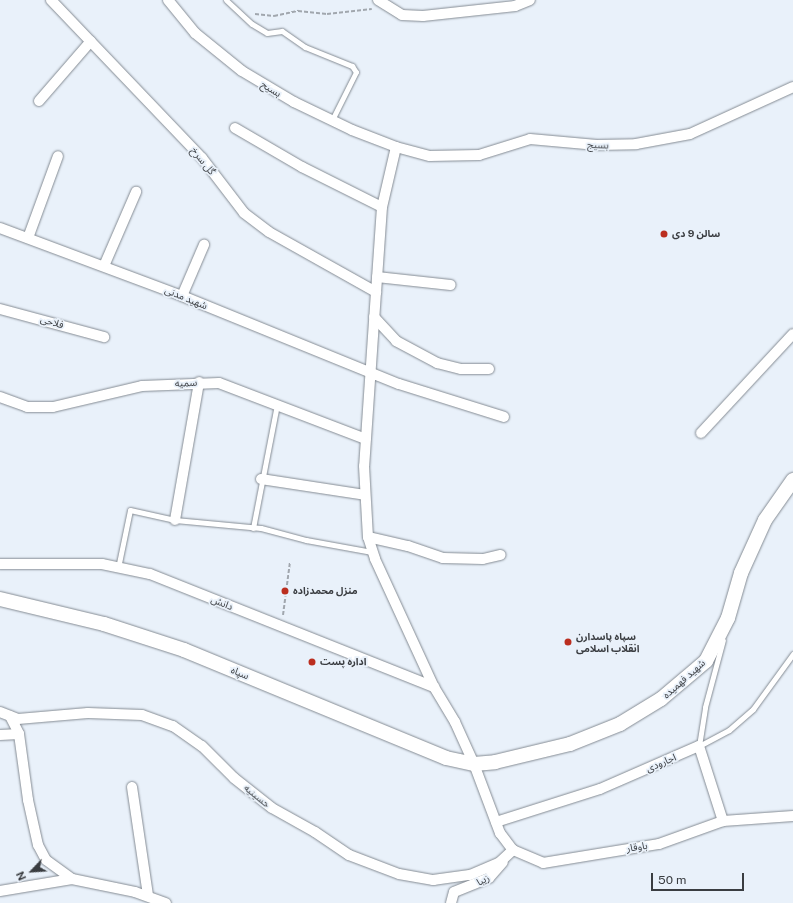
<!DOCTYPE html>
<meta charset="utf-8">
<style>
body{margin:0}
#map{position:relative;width:793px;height:903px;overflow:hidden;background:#e9f1fa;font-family:"Public Sans","Noto Sans Arabic",sans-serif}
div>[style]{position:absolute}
.path>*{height:2px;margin-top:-1px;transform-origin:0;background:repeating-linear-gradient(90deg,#a1a7ae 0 4px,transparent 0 6px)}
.roads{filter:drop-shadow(0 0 1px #848b93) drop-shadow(0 0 1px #848b93)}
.lane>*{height:5px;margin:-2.5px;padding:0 2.5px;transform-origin:2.5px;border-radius:2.5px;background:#fff}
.street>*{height:10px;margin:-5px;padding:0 5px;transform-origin:5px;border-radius:5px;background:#fff}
.secondary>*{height:14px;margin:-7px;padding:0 7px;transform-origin:7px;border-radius:7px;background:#fff}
.dots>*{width:11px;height:11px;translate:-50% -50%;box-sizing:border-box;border:2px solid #e9f1fa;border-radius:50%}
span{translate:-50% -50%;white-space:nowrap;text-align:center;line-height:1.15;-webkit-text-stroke:3.5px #e9f1fa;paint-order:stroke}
.street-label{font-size:10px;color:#3a3d41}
.poi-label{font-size:10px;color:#3a3d41;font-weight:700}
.left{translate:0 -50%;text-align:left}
.north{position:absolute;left:12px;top:851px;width:40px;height:40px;-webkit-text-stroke:3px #e9f1fa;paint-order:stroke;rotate:245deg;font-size:11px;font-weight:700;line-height:16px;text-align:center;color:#3a3d41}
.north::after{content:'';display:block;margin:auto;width:14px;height:18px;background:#3a3d41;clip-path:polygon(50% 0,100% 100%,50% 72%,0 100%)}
.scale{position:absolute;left:651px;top:873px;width:93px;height:18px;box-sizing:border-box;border:2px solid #3a3d41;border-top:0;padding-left:5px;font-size:12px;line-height:14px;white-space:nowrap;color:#3a3d41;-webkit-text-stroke:3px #e9f1fa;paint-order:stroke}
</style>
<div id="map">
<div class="path">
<i style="left:255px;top:14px;width:19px;rotate:6deg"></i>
<i style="left:274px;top:16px;width:25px;rotate:-12deg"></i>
<i style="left:298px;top:11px;width:29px;rotate:6deg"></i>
<i style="left:327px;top:14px;width:45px;rotate:-6.3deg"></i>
<i style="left:283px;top:615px;width:53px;rotate:-82.5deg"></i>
</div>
<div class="roads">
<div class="lane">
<i style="left:226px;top:0;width:35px;rotate:43deg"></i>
<i style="left:252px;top:24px;width:17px;rotate:31deg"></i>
<i style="left:267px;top:33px;width:15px;rotate:-8deg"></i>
<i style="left:282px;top:31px;width:28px;rotate:35deg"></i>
<i style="left:305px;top:47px;width:51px;rotate:22deg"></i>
<i style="left:352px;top:66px;width:7px;rotate:56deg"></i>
<i style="left:356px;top:72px;width:54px;rotate:116.6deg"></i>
<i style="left:253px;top:528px;width:125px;rotate:-79deg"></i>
<i style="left:118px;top:568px;width:59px;rotate:-78.3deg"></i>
<i style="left:130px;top:510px;width:46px;rotate:12.5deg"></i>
<i style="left:175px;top:520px;width:86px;rotate:5.3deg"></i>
<i style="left:261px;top:528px;width:47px;rotate:14.9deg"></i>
<i style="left:306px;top:540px;width:67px;rotate:10.3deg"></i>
<i style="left:699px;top:746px;width:34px;rotate:-28deg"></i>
<i style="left:729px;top:730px;width:32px;rotate:-41deg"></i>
<i style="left:753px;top:709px;width:68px;rotate:-54deg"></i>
<i style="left:699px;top:746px;width:39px;rotate:-81deg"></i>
<i style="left:705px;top:707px;width:69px;rotate:-75deg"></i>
</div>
<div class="street">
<i style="left:51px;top:0;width:219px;rotate:46.3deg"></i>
<i style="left:202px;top:158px;width:69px;rotate:52.6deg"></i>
<i style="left:244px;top:213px;width:31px;rotate:37deg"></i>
<i style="left:269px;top:232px;width:123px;rotate:29.3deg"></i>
<i style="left:168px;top:0;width:43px;rotate:50.7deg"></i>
<i style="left:195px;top:33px;width:60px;rotate:39deg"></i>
<i style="left:242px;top:71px;width:61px;rotate:30.8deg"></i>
<i style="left:294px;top:102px;width:64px;rotate:25.8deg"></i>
<i style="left:352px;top:130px;width:47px;rotate:21.1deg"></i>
<i style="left:396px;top:147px;width:35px;rotate:15deg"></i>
<i style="left:430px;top:156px;width:49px;rotate:-1.2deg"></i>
<i style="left:479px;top:155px;width:53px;rotate:-17.4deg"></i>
<i style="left:530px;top:139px;width:67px;rotate:5.1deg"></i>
<i style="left:597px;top:145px;width:39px;rotate:-1deg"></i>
<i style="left:636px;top:144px;width:55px;rotate:-10.5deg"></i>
<i style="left:690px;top:134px;width:113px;rotate:-24.5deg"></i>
<i style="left:378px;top:0;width:28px;rotate:32deg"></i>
<i style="left:402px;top:15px;width:21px;rotate:3deg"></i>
<i style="left:423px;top:16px;width:93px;rotate:-6.2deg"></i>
<i style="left:515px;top:6px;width:16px;rotate:-22deg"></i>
<i style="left:39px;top:101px;width:79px;rotate:-49.1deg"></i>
<i style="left:235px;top:128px;width:78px;rotate:30.2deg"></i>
<i style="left:302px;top:167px;width:89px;rotate:26.6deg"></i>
<i style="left:396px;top:147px;width:62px;rotate:103.1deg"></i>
<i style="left:382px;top:207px;width:85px;rotate:94deg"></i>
<i style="left:376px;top:292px;width:174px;rotate:93.9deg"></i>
<i style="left:364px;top:466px;width:71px;rotate:86.8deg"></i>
<i style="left:368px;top:537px;width:23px;rotate:72deg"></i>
<i style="left:375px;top:559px;width:141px;rotate:65.3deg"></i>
<i style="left:434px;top:687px;width:41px;rotate:59deg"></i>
<i style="left:455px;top:722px;width:46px;rotate:65.7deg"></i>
<i style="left:474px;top:764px;width:74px;rotate:69.4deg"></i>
<i style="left:500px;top:833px;width:21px;rotate:53deg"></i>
<i style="left:513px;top:850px;width:33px;rotate:23deg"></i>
<i style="left:543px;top:863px;width:118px;rotate:-9.3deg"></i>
<i style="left:659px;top:844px;width:68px;rotate:-19.8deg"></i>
<i style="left:723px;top:821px;width:70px;rotate:-4.1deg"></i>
<i style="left:0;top:228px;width:194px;rotate:20.5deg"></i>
<i style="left:182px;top:296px;width:234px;rotate:22.1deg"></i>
<i style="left:399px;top:384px;width:110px;rotate:17.4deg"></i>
<i style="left:28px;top:238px;width:87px;rotate:-69.9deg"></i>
<i style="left:104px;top:266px;width:81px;rotate:-66.6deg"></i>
<i style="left:377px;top:277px;width:74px;rotate:6.2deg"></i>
<i style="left:182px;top:296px;width:56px;rotate:-66.7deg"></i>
<i style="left:0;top:309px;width:108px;rotate:15.1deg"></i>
<i style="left:374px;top:317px;width:33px;rotate:47deg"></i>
<i style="left:396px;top:341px;width:47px;rotate:28.2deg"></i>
<i style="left:437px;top:363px;width:25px;rotate:14deg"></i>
<i style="left:461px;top:369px;width:28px"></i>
<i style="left:0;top:397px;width:29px;rotate:20deg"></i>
<i style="left:27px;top:407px;width:26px"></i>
<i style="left:53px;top:407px;width:91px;rotate:-13.3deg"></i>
<i style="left:142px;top:386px;width:77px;rotate:-2.2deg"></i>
<i style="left:219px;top:383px;width:157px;rotate:20.9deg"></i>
<i style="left:701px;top:433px;width:135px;rotate:-47.1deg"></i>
<i style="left:261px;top:479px;width:105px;rotate:8.7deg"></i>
<i style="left:175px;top:520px;width:140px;rotate:-80.1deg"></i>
<i style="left:368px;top:537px;width:41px;rotate:12.7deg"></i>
<i style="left:408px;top:546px;width:37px;rotate:19deg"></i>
<i style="left:443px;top:558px;width:40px;rotate:1.4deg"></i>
<i style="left:483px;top:559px;width:18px;rotate:-13deg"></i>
<i style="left:0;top:564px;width:102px"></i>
<i style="left:102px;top:564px;width:49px;rotate:11.8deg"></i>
<i style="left:150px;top:574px;width:306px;rotate:21.7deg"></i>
<i style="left:0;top:712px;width:19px;rotate:21deg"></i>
<i style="left:18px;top:719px;width:70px;rotate:-4.9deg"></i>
<i style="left:88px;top:713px;width:54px;rotate:2.1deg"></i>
<i style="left:142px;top:715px;width:33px;rotate:20deg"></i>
<i style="left:173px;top:726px;width:35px;rotate:35deg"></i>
<i style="left:202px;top:746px;width:45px;rotate:45deg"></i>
<i style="left:234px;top:778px;width:48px;rotate:38.3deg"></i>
<i style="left:272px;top:808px;width:49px;rotate:29.2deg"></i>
<i style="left:315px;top:832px;width:41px;rotate:34.1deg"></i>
<i style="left:349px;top:855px;width:53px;rotate:20.8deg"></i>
<i style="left:399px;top:874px;width:35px;rotate:10deg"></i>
<i style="left:433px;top:880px;width:37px;rotate:-8deg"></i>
<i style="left:470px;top:875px;width:33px;rotate:-23deg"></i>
<i style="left:500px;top:862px;width:18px;rotate:-43deg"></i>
<i style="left:10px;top:716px;width:20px;rotate:63deg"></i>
<i style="left:19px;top:734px;width:67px;rotate:82.2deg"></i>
<i style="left:28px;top:800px;width:46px;rotate:77.5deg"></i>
<i style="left:38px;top:845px;width:17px;rotate:62deg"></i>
<i style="left:46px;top:860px;width:32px;rotate:36deg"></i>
<i style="left:72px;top:879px;width:64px;rotate:11.7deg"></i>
<i style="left:135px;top:892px;width:33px;rotate:20deg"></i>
<i style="left:0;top:735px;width:19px;rotate:-3deg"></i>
<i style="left:132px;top:787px;width:110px;rotate:81.6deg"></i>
<i style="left:496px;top:822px;width:109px;rotate:-17.6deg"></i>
<i style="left:600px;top:789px;width:108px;rotate:-23.5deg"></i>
<i style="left:699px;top:746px;width:79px;rotate:72.3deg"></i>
<i style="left:0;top:891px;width:73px;rotate:-9.5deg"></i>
<i style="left:451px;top:903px;width:11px;rotate:-75deg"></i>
<i style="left:454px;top:892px;width:38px;rotate:-22deg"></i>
<i style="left:489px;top:878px;width:21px;rotate:-49deg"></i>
</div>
<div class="secondary">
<i style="left:0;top:599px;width:107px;rotate:13.5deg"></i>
<i style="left:104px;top:624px;width:84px;rotate:18deg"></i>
<i style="left:184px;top:650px;width:283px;rotate:22.4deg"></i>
<i style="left:446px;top:758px;width:29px;rotate:12deg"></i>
<i style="left:474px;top:764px;width:21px;rotate:-5deg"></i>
<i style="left:495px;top:762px;width:77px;rotate:-13.5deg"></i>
<i style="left:570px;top:744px;width:54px;rotate:-21.8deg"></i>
<i style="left:620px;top:724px;width:48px;rotate:-31.4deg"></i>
<i style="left:661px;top:699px;width:59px;rotate:-40.2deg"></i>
<i style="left:706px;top:661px;width:48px;rotate:-62.9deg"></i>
<i style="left:728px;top:618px;width:47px;rotate:-73.9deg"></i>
<i style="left:741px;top:573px;width:58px;rotate:-65.6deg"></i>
<i style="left:765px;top:520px;width:49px;rotate:-55deg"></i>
</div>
</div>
<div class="dots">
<i style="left:664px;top:234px;background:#bb2e1f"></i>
<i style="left:285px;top:591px;background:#bb2e1f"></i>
<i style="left:568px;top:642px;background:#bb2e1f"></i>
<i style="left:312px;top:662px;background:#bb2e1f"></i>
</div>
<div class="street-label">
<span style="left:271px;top:89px;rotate:31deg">بسیح</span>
<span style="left:598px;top:145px;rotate:2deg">بسیج</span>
<span style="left:203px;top:161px;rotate:51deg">گل سرخ</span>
<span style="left:186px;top:298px;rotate:22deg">شهید مدنی</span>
<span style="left:52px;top:322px;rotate:16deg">فلاحی</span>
<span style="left:186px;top:383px;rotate:-3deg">سمیه</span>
<span style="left:222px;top:603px;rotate:22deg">دانش</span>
<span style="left:240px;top:673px;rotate:22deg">سپاه</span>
<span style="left:684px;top:679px;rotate:-42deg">شهید فهمیده</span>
<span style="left:661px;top:763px;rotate:-23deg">اجارودی</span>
<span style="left:257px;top:796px;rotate:39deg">حسینیه</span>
<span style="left:637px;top:847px;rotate:-9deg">باوقار</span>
<span style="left:483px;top:880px;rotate:-29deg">زیبا</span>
</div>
<div class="poi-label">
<span class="left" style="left:672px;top:234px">سالن 9 دی</span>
<span class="left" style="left:293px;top:591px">منزل محمدزاده</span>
<span class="left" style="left:576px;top:642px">سپاه پاسدارن<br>انقلاب اسلامی</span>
<span class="left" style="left:320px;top:662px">اداره پست</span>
</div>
<div class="north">N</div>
<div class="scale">50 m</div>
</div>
